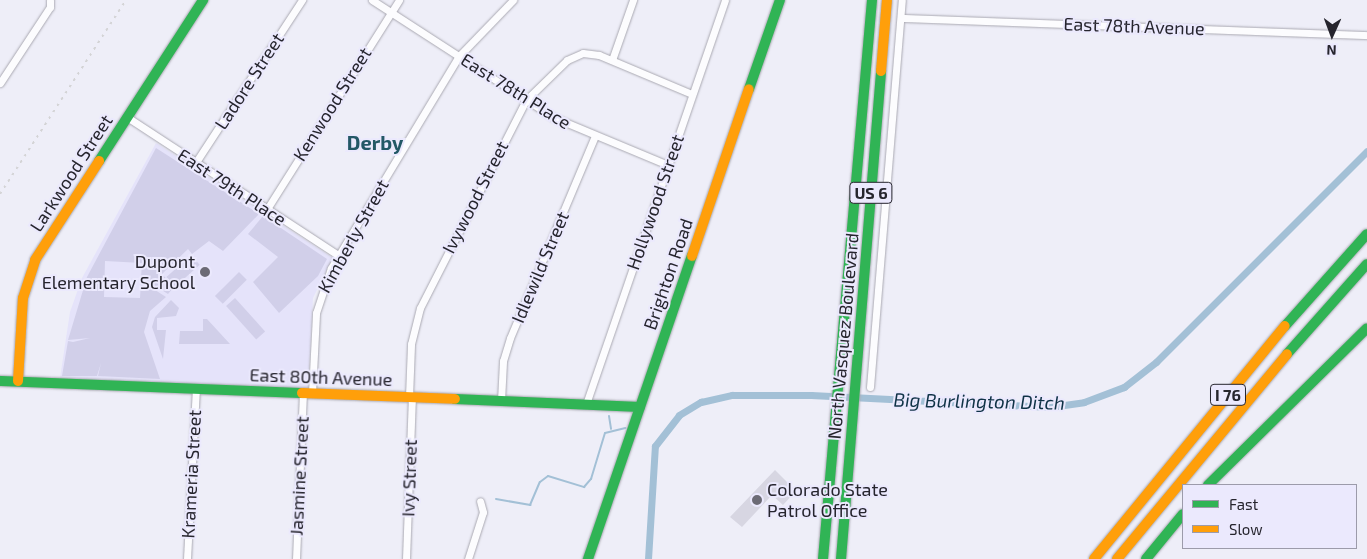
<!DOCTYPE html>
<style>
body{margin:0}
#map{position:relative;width:1367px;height:559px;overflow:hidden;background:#eeeef8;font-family:"Exo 2",sans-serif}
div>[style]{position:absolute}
.built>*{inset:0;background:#e5e3fa}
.green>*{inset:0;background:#d1cfe9;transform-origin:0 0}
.stream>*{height:2px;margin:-1px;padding:0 1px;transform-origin:1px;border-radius:1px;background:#a3c0d6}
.canal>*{height:7px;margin:-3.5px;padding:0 3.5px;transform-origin:3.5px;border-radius:3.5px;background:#a3c0d6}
.building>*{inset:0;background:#d7d6e2}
.roads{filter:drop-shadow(0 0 1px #aaa9b2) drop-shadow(0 0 1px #aaa9b2)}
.street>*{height:7px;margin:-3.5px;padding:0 3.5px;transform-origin:3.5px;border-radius:3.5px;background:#fcfcfe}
.fast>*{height:10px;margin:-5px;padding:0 5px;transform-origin:5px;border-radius:5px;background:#30b455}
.slow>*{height:10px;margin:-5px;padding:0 5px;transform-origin:5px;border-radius:5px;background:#ff9f0a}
.rail>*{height:2px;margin-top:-1px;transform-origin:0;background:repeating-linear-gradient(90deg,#d3d3d5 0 2.5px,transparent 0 7.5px)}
.dots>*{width:14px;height:14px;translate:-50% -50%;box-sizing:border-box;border:2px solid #ebe9fd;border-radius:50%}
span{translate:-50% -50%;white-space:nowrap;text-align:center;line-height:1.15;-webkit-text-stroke:4px #ebe9fd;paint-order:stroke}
.shield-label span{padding:1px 4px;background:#ebe9fd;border:1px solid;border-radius:4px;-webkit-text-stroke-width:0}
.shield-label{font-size:16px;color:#26252e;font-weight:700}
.street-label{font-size:18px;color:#26252e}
.poi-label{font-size:18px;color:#26252e}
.right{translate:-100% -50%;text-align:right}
.left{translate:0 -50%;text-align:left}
.water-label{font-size:19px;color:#0f3246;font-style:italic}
.quarter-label{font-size:20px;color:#235866;font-weight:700}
.legend{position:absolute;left:1182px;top:484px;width:175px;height:65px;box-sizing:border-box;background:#ebe9fd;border:1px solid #9c9baa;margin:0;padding:6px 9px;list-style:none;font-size:15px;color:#26252e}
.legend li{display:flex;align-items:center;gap:10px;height:25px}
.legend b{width:25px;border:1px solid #9c9baa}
.north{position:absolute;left:1307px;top:10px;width:50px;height:50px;-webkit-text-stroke:4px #ebe9fd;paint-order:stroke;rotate:182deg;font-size:14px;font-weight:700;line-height:20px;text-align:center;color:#26252e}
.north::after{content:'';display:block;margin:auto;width:18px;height:22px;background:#26252e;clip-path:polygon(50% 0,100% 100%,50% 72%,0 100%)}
</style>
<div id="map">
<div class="built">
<i style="clip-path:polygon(156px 143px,333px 258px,313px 298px,308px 389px,60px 378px,70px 312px,82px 278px)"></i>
</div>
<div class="green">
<i style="clip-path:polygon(156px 148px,259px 214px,223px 251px,209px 241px,192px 254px,188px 249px,162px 274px,174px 287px,168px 294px,141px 277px,142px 263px,105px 261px,104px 297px,140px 298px,141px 281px,166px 297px,150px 311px,144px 332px,160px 379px,98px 376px,101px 363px,97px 376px,62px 376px,68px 341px,73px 342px,90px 338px,68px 340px,87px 277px)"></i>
<i style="clip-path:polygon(263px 216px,327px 259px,318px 276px,279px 313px,253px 282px,278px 257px,248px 234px)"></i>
<i style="left:191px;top:255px;width:13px;height:33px;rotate:48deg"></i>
<i style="left:239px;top:272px;width:11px;height:34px;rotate:45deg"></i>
<i style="left:235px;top:298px;width:45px;height:12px;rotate:48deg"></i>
<i style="clip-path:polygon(171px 300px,179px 308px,176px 316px,157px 318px,157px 330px,166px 330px,163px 359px,152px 327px,155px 317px)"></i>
<i style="clip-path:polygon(203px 319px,207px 319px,230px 344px,179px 344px,180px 331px,203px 331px)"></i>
</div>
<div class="stream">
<i style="left:609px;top:416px;width:13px;rotate:81deg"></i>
<i style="left:496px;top:499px;width:35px;rotate:10deg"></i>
<i style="left:530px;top:505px;width:25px;rotate:-67deg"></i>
<i style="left:540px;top:482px;width:10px;rotate:-37deg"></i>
<i style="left:548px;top:476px;width:38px;rotate:17deg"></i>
<i style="left:584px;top:487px;width:11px;rotate:-49deg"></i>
<i style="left:591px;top:479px;width:48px;rotate:-73.1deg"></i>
<i style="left:605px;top:433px;width:21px;rotate:-14deg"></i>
</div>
<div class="canal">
<i style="left:648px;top:559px;width:113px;rotate:-86.5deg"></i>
<i style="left:655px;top:446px;width:39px;rotate:-52deg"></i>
<i style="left:679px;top:415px;width:26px;rotate:-31deg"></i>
<i style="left:701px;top:402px;width:32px;rotate:-13deg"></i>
<i style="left:732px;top:395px;width:79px"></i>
<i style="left:811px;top:395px;width:239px;rotate:2.9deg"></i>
<i style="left:1050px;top:407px;width:34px;rotate:-8deg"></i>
<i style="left:1084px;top:402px;width:43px;rotate:-20.6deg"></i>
<i style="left:1124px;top:387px;width:41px;rotate:-38deg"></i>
<i style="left:1156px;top:362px;width:298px;rotate:-45deg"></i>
</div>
<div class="building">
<i style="clip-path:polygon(775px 470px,796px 491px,783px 505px,772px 495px,742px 527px,730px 517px)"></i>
</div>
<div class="roads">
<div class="street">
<i style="left:372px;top:0;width:216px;rotate:32.9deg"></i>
<i style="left:553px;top:117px;width:125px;rotate:22.7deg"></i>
<i style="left:901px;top:18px;width:466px;rotate:2.1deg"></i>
<i style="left:612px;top:60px;width:64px;rotate:-70.7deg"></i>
<i style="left:0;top:83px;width:91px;rotate:-56.7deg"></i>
<i style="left:50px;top:7px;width:7px;rotate:-90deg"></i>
<i style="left:127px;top:117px;width:252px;rotate:33.2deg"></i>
<i style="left:196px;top:162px;width:194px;rotate:-56.8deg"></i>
<i style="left:267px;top:209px;width:247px;rotate:-57.7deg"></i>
<i style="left:870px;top:387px;width:388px;rotate:-85.3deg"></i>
<i style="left:312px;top:393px;width:80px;rotate:-87.1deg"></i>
<i style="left:316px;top:313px;width:47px;rotate:-71.6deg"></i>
<i style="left:331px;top:268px;width:248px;rotate:-58.9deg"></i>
<i style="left:459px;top:56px;width:78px;rotate:-46deg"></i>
<i style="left:409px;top:397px;width:53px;rotate:-87.8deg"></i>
<i style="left:411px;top:344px;width:37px;rotate:-76deg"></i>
<i style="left:420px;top:308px;width:233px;rotate:-63deg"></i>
<i style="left:526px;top:100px;width:57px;rotate:-44.3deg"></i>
<i style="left:567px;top:60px;width:17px;rotate:-24deg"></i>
<i style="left:583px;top:53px;width:16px;rotate:7deg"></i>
<i style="left:599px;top:55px;width:101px;rotate:22.8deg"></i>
<i style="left:501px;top:401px;width:40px;rotate:-87.1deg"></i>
<i style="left:503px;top:361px;width:24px;rotate:-73deg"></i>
<i style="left:510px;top:338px;width:219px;rotate:-67.2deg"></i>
<i style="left:586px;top:404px;width:427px;rotate:-71deg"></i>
<i style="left:187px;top:559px;width:171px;rotate:-87deg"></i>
<i style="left:296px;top:559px;width:166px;rotate:-87.6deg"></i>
<i style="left:406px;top:559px;width:162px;rotate:-87.9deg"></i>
<i style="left:468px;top:559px;width:49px;rotate:-72.3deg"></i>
<i style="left:483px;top:512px;width:11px;rotate:-105deg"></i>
</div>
<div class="fast">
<i style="left:749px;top:89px;width:94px;rotate:-70.8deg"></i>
<i style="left:99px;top:161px;width:192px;rotate:-57.1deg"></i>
<i style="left:1285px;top:326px;width:123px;rotate:-48.3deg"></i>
<i style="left:1287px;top:354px;width:120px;rotate:-48.4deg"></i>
<i style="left:0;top:381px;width:302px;rotate:2.3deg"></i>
<i style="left:455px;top:399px;width:185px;rotate:2.5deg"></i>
<i style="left:1208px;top:485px;width:223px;rotate:-44.6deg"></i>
<i style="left:588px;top:559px;width:320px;rotate:-71.1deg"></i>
<i style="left:823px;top:559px;width:561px;rotate:-84.99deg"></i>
<i style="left:841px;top:559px;width:490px;rotate:-85.3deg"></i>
<i style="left:1146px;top:559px;width:58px;rotate:-50.6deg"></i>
</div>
<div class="slow">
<i style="left:881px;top:71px;width:71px;rotate:-85.2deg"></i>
<i style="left:692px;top:256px;width:176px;rotate:-71.2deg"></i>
<i style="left:18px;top:381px;width:83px;rotate:-86.6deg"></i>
<i style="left:23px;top:298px;width:40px;rotate:-72deg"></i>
<i style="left:35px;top:260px;width:118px;rotate:-57.1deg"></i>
<i style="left:302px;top:393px;width:153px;rotate:2.2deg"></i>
<i style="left:1094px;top:559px;width:301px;rotate:-50.7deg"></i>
<i style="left:1117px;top:559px;width:266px;rotate:-50.3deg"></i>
</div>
</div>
<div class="rail">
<i style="left:0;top:194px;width:231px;rotate:-57deg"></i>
</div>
<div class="dots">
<i style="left:205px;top:272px;background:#6c6b75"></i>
<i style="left:757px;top:500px;background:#6c6b75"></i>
</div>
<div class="shield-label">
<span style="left:871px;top:193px">US 6</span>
<span style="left:1228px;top:395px">I 76</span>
</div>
<div class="street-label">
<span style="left:1134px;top:26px;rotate:2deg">East 78th Avenue</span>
<span style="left:249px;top:81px;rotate:-57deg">Ladore Street</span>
<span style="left:516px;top:91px;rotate:32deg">East 78th Place</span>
<span style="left:332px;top:104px;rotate:-58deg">Kenwood Street</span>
<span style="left:71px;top:173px;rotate:-57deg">Larkwood Street</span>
<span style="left:232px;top:187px;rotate:33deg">East 79th Place</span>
<span style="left:475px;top:197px;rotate:-63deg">Ivywood Street</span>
<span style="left:655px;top:202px;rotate:-71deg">Hollywood Street</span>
<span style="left:353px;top:236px;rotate:-61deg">Kimberly Street</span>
<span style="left:540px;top:267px;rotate:-67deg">Idlewild Street</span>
<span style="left:668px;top:274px;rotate:-71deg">Brighton Road</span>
<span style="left:843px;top:336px;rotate:-85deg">North Vasquez Boulevard</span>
<span style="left:321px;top:377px;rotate:2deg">East 80th Avenue</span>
<span style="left:191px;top:474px;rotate:-87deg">Krameria Street</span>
<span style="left:299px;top:476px;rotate:-87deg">Jasmine Street</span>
<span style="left:409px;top:478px;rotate:-88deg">Ivy Street</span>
</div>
<div class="poi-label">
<span class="right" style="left:195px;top:272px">Dupont<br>Elementary School</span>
<span class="left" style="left:767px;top:500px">Colorado State<br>Patrol Office</span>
</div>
<div class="water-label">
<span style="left:979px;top:401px;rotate:1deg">Big Burlington Ditch</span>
</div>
<div class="quarter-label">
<span style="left:375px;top:142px">Derby</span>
</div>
<ul class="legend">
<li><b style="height:6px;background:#30b455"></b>Fast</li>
<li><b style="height:6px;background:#ff9f0a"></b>Slow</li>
</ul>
<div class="north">N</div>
</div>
